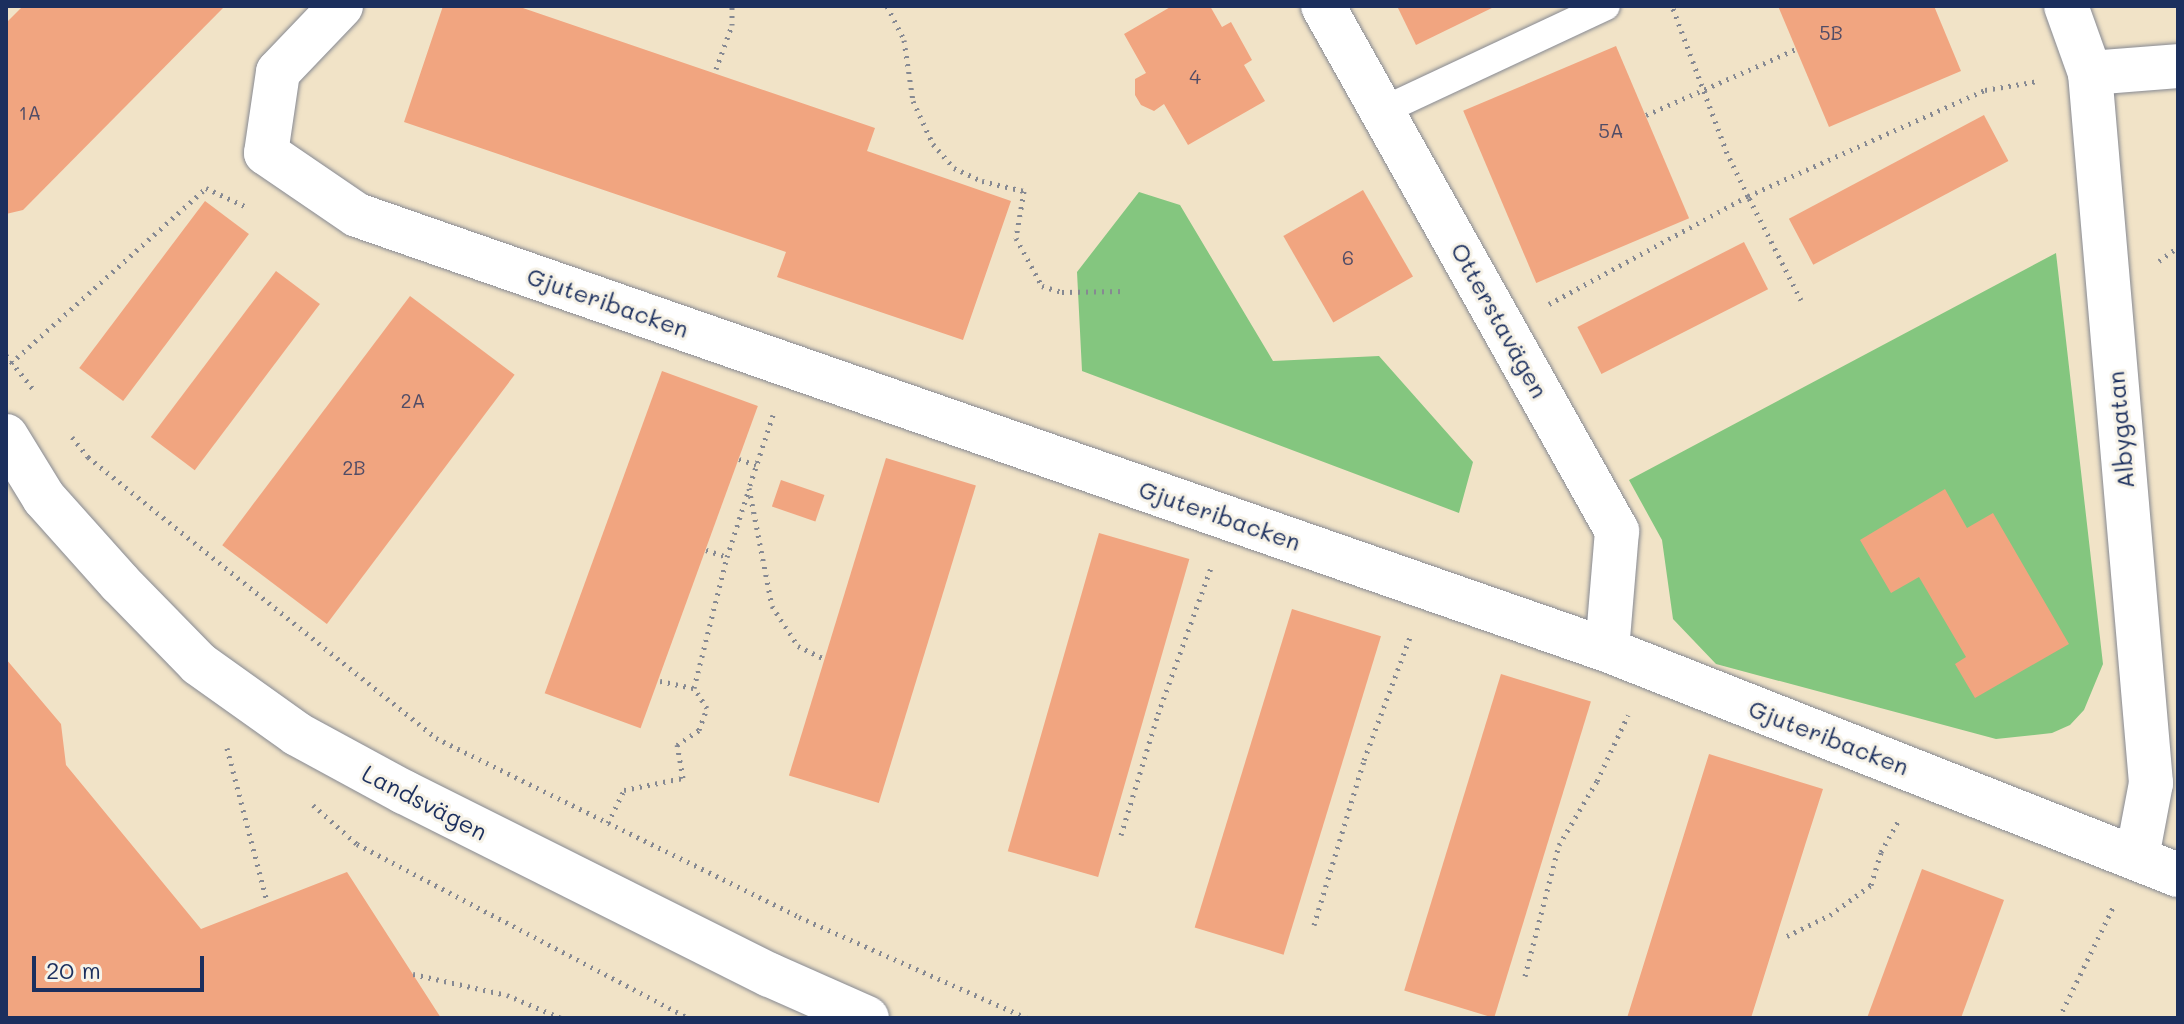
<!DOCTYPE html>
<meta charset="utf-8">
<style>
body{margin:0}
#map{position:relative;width:2184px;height:1024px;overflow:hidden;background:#f1e3c7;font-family:Mali,sans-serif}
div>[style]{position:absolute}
.green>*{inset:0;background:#84c67f}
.building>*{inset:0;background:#f1a580;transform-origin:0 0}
.path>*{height:5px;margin-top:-2.5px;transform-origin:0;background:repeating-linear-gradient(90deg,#868992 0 2px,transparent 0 8px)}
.roads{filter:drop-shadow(0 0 2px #868992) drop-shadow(0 0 2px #868992)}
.lane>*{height:28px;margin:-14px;padding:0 14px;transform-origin:14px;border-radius:14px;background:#fff}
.street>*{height:44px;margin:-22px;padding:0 22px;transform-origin:22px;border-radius:22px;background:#fff}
.secondary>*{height:44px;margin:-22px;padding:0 22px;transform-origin:22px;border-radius:22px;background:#fff}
span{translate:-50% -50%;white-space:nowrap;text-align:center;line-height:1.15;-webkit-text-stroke:6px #f7f3e8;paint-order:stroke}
.number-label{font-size:20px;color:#504c66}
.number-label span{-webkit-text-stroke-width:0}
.street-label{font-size:24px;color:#1b2f5e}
.frame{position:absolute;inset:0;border:8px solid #1b2f5e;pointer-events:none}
.scale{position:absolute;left:32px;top:956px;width:172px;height:36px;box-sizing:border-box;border:4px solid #1b2f5e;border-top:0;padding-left:10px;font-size:24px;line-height:28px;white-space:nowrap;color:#1b2f5e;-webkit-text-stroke:6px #f7f3e8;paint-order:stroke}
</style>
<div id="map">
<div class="green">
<i style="clip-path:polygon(1139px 192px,1180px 205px,1273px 361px,1379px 356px,1473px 462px,1459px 513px,1082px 371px,1077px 272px)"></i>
<i style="clip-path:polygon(2056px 253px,2103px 664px,2084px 710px,2070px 725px,2052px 733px,1996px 739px,1716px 664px,1673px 619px,1662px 540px,1629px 480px)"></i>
</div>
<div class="building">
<i style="clip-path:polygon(23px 6px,225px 6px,23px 210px,6px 214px,6px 23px)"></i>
<i style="clip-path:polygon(443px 6px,517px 6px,875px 128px,867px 151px,1011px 201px,963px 340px,777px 277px,786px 252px,404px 122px)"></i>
<i style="clip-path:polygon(1172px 6px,1210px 6px,1222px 27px,1231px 22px,1252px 60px,1244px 65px,1265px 101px,1188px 145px,1164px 104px,1154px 111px,1141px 105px,1135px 95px,1135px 79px,1146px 73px,1124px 34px)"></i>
<i style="clip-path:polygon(1397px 6px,1496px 6px,1416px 45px)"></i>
<i style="clip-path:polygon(1778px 6px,1934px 6px,1961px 71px,1829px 127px)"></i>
<i style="left:1616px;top:46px;width:187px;height:166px;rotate:67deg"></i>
<i style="left:1984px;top:115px;width:52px;height:221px;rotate:62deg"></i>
<i style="left:1363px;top:190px;width:100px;height:92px;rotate:60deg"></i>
<i style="left:205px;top:201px;width:55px;height:209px;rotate:37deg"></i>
<i style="left:1744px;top:242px;width:53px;height:187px;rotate:63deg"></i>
<i style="left:276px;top:271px;width:55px;height:208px;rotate:37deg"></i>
<i style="left:410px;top:296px;width:131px;height:312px;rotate:37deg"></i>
<i style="left:662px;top:371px;width:102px;height:343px;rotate:20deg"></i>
<i style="left:886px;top:458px;width:94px;height:332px;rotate:17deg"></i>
<i style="left:781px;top:480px;width:46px;height:28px;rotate:19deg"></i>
<i style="clip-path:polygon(1945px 489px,1967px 528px,1993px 513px,2069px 644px,1975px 698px,1955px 664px,1966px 657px,1919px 577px,1891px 593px,1860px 540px)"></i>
<i style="left:1099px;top:533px;width:94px;height:331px;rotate:16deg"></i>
<i style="left:1292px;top:609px;width:93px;height:333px;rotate:17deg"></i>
<i style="clip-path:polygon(6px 659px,61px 724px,66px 765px,201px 929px,347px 872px,441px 1018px,6px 1018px)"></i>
<i style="left:1501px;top:674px;width:94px;height:331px;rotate:17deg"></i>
<i style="clip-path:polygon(1709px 754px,1823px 789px,1806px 842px,1751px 1018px,1627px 1018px)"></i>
<i style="clip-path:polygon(1922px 869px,2004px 900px,1961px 1018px,1867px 1018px)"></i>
</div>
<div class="path">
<i style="left:887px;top:6px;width:38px;rotate:63deg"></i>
<i style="left:904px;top:40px;width:62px;rotate:81.6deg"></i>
<i style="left:913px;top:101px;width:47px;rotate:65.1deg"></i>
<i style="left:933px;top:144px;width:32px;rotate:49deg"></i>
<i style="left:954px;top:168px;width:31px;rotate:25deg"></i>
<i style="left:982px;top:181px;width:43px;rotate:13.4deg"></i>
<i style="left:1024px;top:191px;width:48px;rotate:99.7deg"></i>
<i style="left:1016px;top:238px;width:55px;rotate:61.6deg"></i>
<i style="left:1042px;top:286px;width:21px;rotate:17deg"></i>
<i style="left:1062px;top:292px;width:64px;rotate:-0.9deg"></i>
<i style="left:716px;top:69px;width:47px;rotate:-70deg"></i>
<i style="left:732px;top:25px;width:19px;rotate:-90deg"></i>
<i style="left:1646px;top:115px;width:164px;rotate:-23.7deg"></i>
<i style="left:2159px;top:261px;width:24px;rotate:-36deg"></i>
<i style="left:1801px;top:300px;width:117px;rotate:-117deg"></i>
<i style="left:1748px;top:196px;width:260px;rotate:-24.1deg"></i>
<i style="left:1985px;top:90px;width:54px;rotate:-9.6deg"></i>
<i style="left:1549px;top:304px;width:226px;rotate:-28.5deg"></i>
<i style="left:1748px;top:196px;width:48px;rotate:-116deg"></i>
<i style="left:1727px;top:153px;width:157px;rotate:-110.5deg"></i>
<i style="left:6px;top:355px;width:43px;rotate:51.5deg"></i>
<i style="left:11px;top:363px;width:262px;rotate:-41.9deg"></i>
<i style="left:206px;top:188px;width:45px;rotate:24.9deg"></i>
<i style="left:773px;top:415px;width:77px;rotate:108.2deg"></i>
<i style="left:749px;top:488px;width:120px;rotate:79deg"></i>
<i style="left:772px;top:606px;width:48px;rotate:57deg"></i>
<i style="left:798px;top:646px;width:28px;rotate:26deg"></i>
<i style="left:72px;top:437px;width:26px;rotate:51deg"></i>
<i style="left:88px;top:457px;width:447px;rotate:38.9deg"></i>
<i style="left:436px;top:738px;width:405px;rotate:26.2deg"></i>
<i style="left:799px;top:917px;width:249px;rotate:23.9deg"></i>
<i style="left:739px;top:459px;width:18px;rotate:19deg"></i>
<i style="left:706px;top:550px;width:22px;rotate:18deg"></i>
<i style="left:660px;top:681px;width:35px;rotate:12deg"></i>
<i style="left:227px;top:748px;width:159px;rotate:75.4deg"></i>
<i style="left:313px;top:805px;width:59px;rotate:41.6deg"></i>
<i style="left:357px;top:844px;width:374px;rotate:27.7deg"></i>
<i style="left:608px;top:823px;width:37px;rotate:-64deg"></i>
<i style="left:624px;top:790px;width:60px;rotate:-11.5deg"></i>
<i style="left:683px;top:778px;width:34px;rotate:-100deg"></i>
<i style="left:677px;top:745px;width:27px;rotate:-34deg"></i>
<i style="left:699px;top:730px;width:23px;rotate:-70deg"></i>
<i style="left:707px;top:708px;width:24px;rotate:-123deg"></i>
<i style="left:694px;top:688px;width:135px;rotate:-75.9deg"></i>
<i style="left:727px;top:557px;width:71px;rotate:-72.1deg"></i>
<i style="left:1121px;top:835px;width:127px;rotate:-73deg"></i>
<i style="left:1158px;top:714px;width:158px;rotate:-70.1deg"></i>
<i style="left:1314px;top:925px;width:172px;rotate:-73.1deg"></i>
<i style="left:1364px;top:760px;width:131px;rotate:-69.5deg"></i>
<i style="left:1787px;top:936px;width:48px;rotate:-26deg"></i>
<i style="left:1830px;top:915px;width:51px;rotate:-36.2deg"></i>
<i style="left:1871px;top:885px;width:34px;rotate:-73deg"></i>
<i style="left:1881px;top:852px;width:35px;rotate:-61deg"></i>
<i style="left:413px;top:974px;width:96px;rotate:12.6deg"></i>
<i style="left:507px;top:995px;width:59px;rotate:23.1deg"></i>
<i style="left:1525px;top:976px;width:135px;rotate:-75.5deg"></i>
<i style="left:1559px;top:845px;width:74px;rotate:-59.3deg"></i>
<i style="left:1597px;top:781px;width:73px;rotate:-64.8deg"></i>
<i style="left:2059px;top:1018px;width:126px;rotate:-64deg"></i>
</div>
<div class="roads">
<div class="lane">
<i style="left:1382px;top:111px;width:247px;rotate:-25.1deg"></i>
</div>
<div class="street">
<i style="left:341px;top:6px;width:91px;rotate:133.7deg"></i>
<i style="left:278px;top:72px;width:82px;rotate:98.4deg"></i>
<i style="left:266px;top:153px;width:110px;rotate:34.3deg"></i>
<i style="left:357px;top:215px;width:1324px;rotate:19.19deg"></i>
<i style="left:1607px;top:650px;width:614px;rotate:21.51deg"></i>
<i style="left:1323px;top:6px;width:602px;rotate:60.75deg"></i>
<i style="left:1617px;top:531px;width:119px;rotate:94.8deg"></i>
<i style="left:2066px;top:6px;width:71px;rotate:70.3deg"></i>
<i style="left:2090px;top:73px;width:713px;rotate:85.09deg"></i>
<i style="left:2151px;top:783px;width:75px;rotate:100.7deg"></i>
<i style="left:2090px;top:73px;width:88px;rotate:-4.5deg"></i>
</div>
<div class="secondary">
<i style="left:6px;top:436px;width:73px;rotate:58.5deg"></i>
<i style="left:44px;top:498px;width:114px;rotate:48.2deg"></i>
<i style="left:120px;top:583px;width:113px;rotate:45.7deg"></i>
<i style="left:199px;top:664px;width:120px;rotate:35.5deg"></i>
<i style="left:297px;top:734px;width:122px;rotate:28.5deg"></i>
<i style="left:404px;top:792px;width:409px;rotate:26.6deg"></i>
<i style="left:770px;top:975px;width:106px;rotate:23.9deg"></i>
</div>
</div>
<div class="number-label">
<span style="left:1831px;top:32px">5B</span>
<span style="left:1195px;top:76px">4</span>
<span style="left:30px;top:112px">1A</span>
<span style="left:1611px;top:130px">5A</span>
<span style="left:1348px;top:257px">6</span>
<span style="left:413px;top:400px">2A</span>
<span style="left:354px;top:467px">2B</span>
</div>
<div class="street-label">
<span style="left:608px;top:302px;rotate:19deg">Gjuteribacken</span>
<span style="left:1500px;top:320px;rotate:61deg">Otterstavägen</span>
<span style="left:2120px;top:430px;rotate:-95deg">Albygatan</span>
<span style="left:1220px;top:515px;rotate:19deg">Gjuteribacken</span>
<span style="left:1829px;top:737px;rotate:21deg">Gjuteribacken</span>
<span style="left:425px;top:802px;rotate:27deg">Landsvägen</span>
</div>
<div class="frame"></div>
<div class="scale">20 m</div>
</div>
